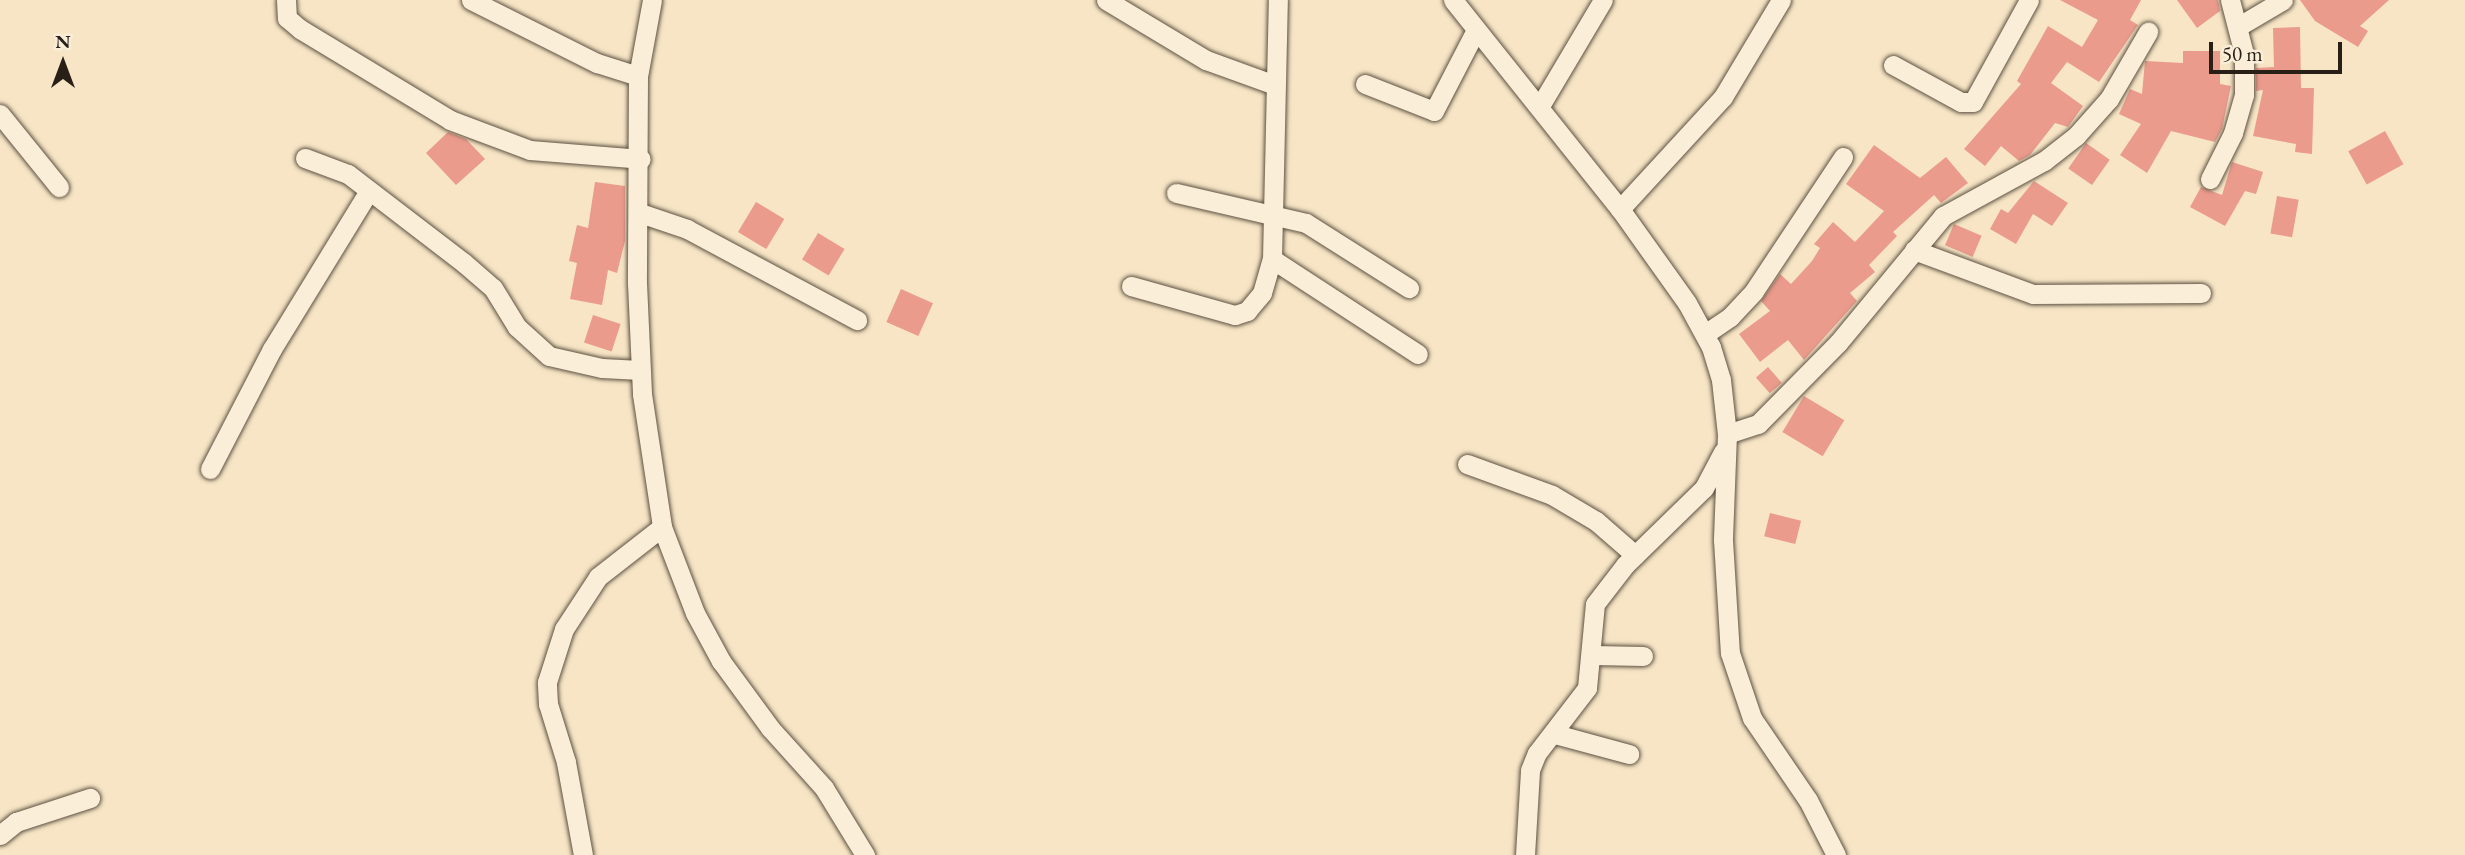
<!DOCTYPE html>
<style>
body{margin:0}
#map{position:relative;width:2465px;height:855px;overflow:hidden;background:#f7e5c5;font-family:"EB Garamond",serif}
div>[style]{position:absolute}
.building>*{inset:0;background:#ea9b8c;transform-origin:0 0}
.roads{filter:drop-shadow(0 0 2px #5c5142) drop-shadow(0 0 2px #5c5142)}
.minor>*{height:19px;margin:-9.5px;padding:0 9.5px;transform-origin:9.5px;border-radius:9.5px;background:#faeed9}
span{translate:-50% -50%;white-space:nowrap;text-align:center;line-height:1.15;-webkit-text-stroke:6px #faeed9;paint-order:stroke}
.north{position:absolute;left:28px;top:28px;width:70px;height:70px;-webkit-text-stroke:5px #faeed9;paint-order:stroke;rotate:0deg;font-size:19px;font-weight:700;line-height:28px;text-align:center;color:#282017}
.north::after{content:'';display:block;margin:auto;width:24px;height:32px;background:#282017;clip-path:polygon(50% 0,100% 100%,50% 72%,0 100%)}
.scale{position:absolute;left:2209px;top:42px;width:133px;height:32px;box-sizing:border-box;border:4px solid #282017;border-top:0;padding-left:9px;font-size:21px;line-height:24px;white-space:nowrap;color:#282017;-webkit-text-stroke:5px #faeed9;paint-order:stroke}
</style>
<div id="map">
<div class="building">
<i style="clip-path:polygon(2060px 0,2141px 0,2130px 20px,2138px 25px,2099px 82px,2067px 62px,2051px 83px,2083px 106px,2068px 127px,2055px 123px,2030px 155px,2019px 161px,2001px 146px,1985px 166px,1964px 149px,2021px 84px,2017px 81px,2048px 26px,2082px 47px,2098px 20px)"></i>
<i style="clip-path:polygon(2177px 0,2218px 0,2220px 11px,2197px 28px)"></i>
<i style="clip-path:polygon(2300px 0,2389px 0,2360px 26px,2368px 31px,2358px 47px,2315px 21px)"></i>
<i style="clip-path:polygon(2300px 27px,2301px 88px,2314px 88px,2312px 154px,2295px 152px,2296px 144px,2253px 136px,2263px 90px,2256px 91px,2256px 68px,2274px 67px,2273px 28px)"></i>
<i style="clip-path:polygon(2183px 51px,2220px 51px,2220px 84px,2231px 86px,2222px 129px,2215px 142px,2171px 131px,2147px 173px,2120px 155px,2141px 124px,2119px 114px,2130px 89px,2142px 94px,2145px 61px,2183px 63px)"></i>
<i style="left:2385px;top:131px;width:38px;height:42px;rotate:61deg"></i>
<i style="clip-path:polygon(448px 132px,466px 139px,485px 159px,456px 185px,426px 153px)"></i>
<i style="left:2086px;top:143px;width:29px;height:31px;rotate:35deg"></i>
<i style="clip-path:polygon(1874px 145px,1920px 178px,1946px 157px,1968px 183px,1941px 203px,1934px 195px,1893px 232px,1897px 236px,1869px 265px,1875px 272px,1850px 293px,1857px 301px,1804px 360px,1788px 340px,1760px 362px,1739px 334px,1770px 311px,1761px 301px,1780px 274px,1791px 284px,1812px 261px,1820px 248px,1814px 244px,1833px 222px,1855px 242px,1884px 211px,1846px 184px)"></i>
<i style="clip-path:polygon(2232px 162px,2263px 172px,2256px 194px,2245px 191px,2225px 226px,2190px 207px,2201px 187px,2222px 195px)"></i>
<i style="clip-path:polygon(2034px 181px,2068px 203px,2052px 226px,2033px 214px,2016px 244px,1990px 229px,2001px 209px,2008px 213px)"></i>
<i style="clip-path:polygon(595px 182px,625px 186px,625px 241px,617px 273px,608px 270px,602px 305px,570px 299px,577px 263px,569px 261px,577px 225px,588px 228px)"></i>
<i style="left:2277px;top:196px;width:22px;height:38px;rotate:10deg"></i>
<i style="left:756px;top:202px;width:33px;height:35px;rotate:31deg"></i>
<i style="left:1954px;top:224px;width:30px;height:23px;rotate:23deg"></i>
<i style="left:818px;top:233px;width:31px;height:31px;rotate:31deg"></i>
<i style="left:901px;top:289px;width:35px;height:36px;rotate:24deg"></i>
<i style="left:593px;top:315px;width:29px;height:29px;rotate:18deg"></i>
<i style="left:1768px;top:367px;width:21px;height:16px;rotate:49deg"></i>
<i style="left:1804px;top:396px;width:47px;height:42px;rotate:31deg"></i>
<i style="left:1770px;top:513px;width:32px;height:24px;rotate:14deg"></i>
</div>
<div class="roads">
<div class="minor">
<i style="left:286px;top:0;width:18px;rotate:87deg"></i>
<i style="left:287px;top:18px;width:17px;rotate:40deg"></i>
<i style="left:300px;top:29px;width:175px;rotate:31.2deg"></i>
<i style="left:450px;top:120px;width:85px;rotate:20.6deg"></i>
<i style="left:530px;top:150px;width:111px;rotate:4.6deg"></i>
<i style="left:471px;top:0;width:141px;rotate:26.6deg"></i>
<i style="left:597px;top:63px;width:43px;rotate:17.6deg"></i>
<i style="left:652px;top:0;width:77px;rotate:100.4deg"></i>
<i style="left:638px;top:76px;width:207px;rotate:90.3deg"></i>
<i style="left:637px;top:283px;width:111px;rotate:87.4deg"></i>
<i style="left:642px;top:394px;width:134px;rotate:81.4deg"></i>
<i style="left:662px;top:527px;width:92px;rotate:69deg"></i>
<i style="left:695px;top:613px;width:55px;rotate:61.6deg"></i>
<i style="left:721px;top:661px;width:83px;rotate:53.8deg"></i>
<i style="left:770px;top:728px;width:81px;rotate:48deg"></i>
<i style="left:824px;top:788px;width:79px;rotate:58.5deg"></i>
<i style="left:1106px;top:0;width:117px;rotate:31deg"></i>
<i style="left:1206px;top:60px;width:73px;rotate:19.9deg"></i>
<i style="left:1453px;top:0;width:268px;rotate:51.4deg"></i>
<i style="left:1620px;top:209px;width:115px;rotate:54.5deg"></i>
<i style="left:1687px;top:303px;width:50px;rotate:61.4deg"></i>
<i style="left:1711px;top:347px;width:34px;rotate:73deg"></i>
<i style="left:1721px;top:380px;width:54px;rotate:83.7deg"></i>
<i style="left:1727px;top:434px;width:106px;rotate:92.2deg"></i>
<i style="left:1723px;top:540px;width:113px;rotate:86.5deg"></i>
<i style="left:1730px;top:653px;width:69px;rotate:71.3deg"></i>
<i style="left:1752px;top:718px;width:99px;rotate:55.7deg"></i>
<i style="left:1808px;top:800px;width:62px;rotate:63deg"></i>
<i style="left:2239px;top:26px;width:51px;rotate:-30.6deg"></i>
<i style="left:1893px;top:65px;width:77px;rotate:28.6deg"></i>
<i style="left:1961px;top:102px;width:12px"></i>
<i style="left:1973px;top:102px;width:116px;rotate:-61.2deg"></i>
<i style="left:1365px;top:84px;width:74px;rotate:21.4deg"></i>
<i style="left:1434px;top:111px;width:91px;rotate:-62.6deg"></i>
<i style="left:1540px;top:106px;width:123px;rotate:-59.3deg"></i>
<i style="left:0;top:114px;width:94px;rotate:51.1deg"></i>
<i style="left:305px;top:158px;width:46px;rotate:20.4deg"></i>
<i style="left:348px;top:174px;width:146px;rotate:37.5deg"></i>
<i style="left:464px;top:263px;width:38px;rotate:41deg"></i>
<i style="left:493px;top:288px;width:46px;rotate:58.4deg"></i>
<i style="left:517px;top:327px;width:43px;rotate:42.2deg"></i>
<i style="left:549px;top:356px;width:54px;rotate:12.8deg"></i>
<i style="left:602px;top:368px;width:38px;rotate:3deg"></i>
<i style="left:2210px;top:179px;width:51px;rotate:-63.4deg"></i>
<i style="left:2233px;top:133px;width:40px;rotate:-74deg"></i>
<i style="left:2244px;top:95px;width:41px;rotate:-90deg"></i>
<i style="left:2244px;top:54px;width:56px;rotate:-104.5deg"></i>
<i style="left:1176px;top:193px;width:133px;rotate:13deg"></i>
<i style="left:1306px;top:223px;width:122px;rotate:32.3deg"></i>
<i style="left:1620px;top:209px;width:152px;rotate:-47.4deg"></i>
<i style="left:1723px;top:97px;width:113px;rotate:-59.1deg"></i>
<i style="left:640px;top:213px;width:50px;rotate:18.8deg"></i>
<i style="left:687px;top:229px;width:193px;rotate:28.2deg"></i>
<i style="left:1914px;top:250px;width:127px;rotate:20.3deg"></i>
<i style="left:2033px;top:294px;width:168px;rotate:-0.3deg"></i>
<i style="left:1272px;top:259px;width:174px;rotate:33.1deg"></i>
<i style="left:1131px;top:286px;width:108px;rotate:15.6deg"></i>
<i style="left:1235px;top:315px;width:13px;rotate:-18deg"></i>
<i style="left:1247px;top:311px;width:23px;rotate:-50deg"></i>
<i style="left:1262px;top:293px;width:35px;rotate:-74deg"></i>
<i style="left:1272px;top:259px;width:259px;rotate:-88.7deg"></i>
<i style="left:1705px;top:334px;width:30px;rotate:-34deg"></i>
<i style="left:1730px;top:317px;width:35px;rotate:-47deg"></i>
<i style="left:1754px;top:291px;width:161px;rotate:-56.4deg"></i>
<i style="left:1727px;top:434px;width:33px;rotate:-18deg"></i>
<i style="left:1758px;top:424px;width:114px;rotate:-45.4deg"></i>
<i style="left:1838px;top:343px;width:165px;rotate:-50.4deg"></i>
<i style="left:1943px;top:216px;width:115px;rotate:-28.6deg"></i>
<i style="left:2044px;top:161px;width:41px;rotate:-38deg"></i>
<i style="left:2076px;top:136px;width:50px;rotate:-48.3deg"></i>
<i style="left:2109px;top:99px;width:78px;rotate:-59.8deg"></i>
<i style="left:1467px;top:464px;width:90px;rotate:20deg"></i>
<i style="left:1552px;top:495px;width:51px;rotate:30.6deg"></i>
<i style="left:1596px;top:521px;width:52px;rotate:41.1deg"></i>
<i style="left:210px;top:469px;width:135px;rotate:-62.7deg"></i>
<i style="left:272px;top:349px;width:185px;rotate:-58.5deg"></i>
<i style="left:1593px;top:655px;width:50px;rotate:1.1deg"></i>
<i style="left:1555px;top:734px;width:77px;rotate:15.1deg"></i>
<i style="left:0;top:835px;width:21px;rotate:-39deg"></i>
<i style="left:16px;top:822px;width:78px;rotate:-18deg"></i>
<i style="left:583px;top:855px;width:95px;rotate:-100.4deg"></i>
<i style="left:566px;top:762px;width:61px;rotate:-107.2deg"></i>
<i style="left:548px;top:704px;width:22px;rotate:-93deg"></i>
<i style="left:547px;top:682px;width:56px;rotate:-72.2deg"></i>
<i style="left:564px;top:629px;width:62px;rotate:-56.8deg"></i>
<i style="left:598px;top:577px;width:81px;rotate:-38deg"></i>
<i style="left:1525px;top:855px;width:85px;rotate:-86.6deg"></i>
<i style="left:1530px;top:770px;width:18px;rotate:-68deg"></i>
<i style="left:1537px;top:753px;width:82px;rotate:-52.4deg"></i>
<i style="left:1587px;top:688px;width:84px;rotate:-84.6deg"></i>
<i style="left:1595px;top:604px;width:49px;rotate:-52.4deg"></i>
<i style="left:1625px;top:565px;width:110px;rotate:-44.3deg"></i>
<i style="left:1704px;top:488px;width:41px;rotate:-62.2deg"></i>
</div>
</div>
<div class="north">N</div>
<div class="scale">50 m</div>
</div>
